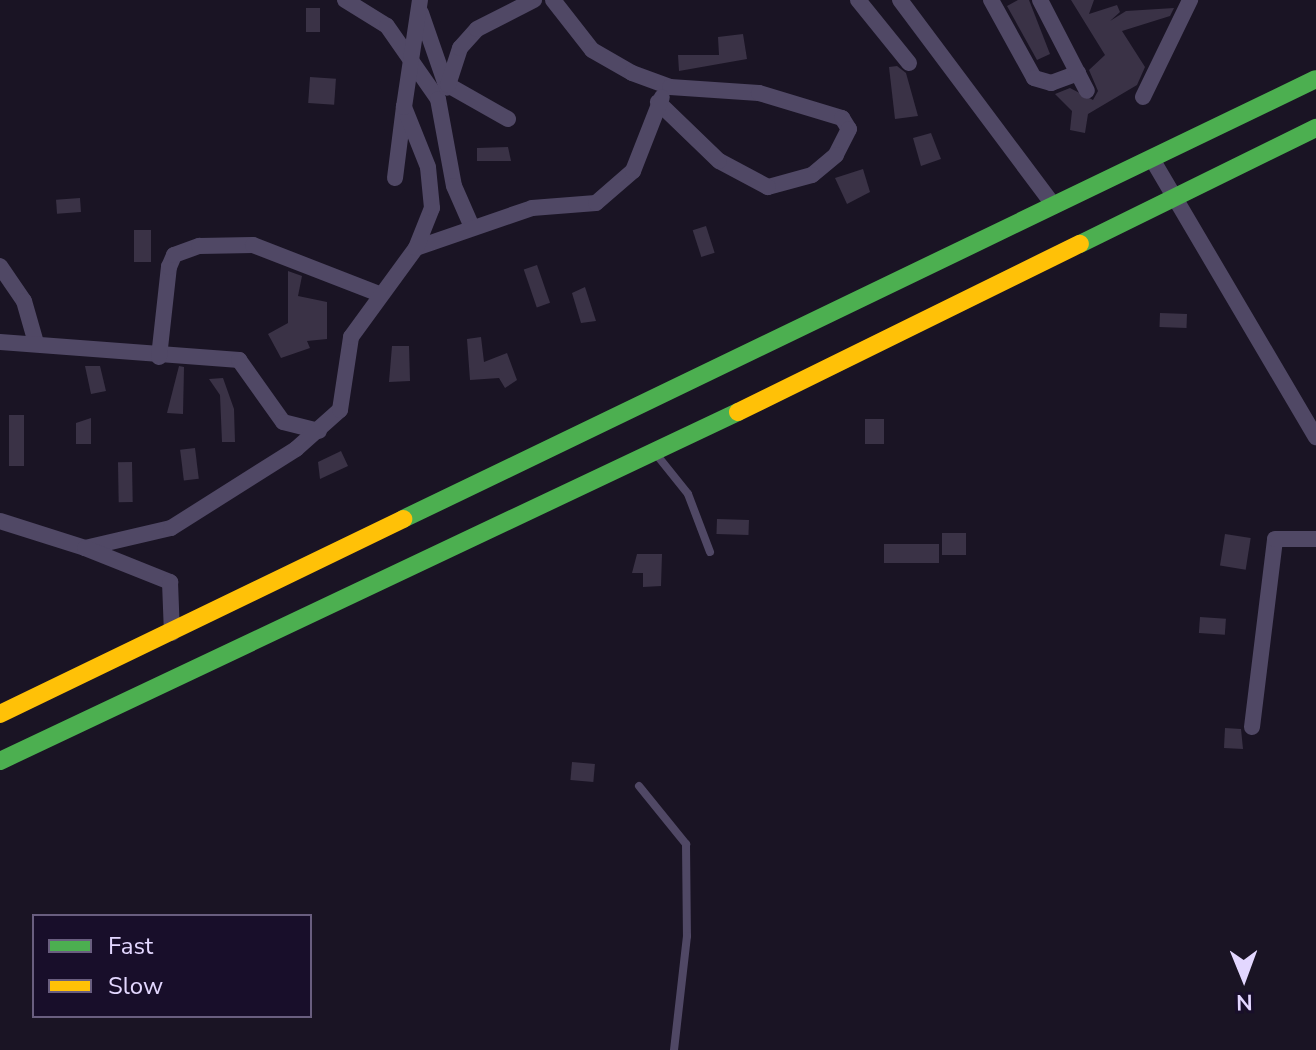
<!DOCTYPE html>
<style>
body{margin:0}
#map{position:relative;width:1316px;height:1050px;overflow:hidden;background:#1a1424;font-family:"Nunito Sans",sans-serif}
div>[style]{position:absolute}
.building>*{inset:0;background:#3a3246;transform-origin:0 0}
.lane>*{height:8px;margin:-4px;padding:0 4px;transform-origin:4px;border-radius:4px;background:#504865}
.street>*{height:16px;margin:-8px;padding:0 8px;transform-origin:8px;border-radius:8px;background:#504865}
.fast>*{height:18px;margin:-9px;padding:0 9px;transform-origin:9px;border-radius:9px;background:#4caf50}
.slow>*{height:18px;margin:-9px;padding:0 9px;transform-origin:9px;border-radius:9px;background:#ffc107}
span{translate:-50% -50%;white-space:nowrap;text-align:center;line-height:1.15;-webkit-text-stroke:8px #180e2a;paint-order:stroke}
.legend{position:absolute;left:32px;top:914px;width:280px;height:104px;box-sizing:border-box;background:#180e2a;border:2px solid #695e7f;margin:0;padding:10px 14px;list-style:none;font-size:24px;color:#e3d7ff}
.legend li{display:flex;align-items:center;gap:16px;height:40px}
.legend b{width:40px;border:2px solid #695e7f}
.north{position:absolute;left:1204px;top:938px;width:80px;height:80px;-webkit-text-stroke:6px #180e2a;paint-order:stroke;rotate:179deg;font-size:22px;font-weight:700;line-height:32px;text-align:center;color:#e3d7ff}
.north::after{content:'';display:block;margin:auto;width:28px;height:36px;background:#e3d7ff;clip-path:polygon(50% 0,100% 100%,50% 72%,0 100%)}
</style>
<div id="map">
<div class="building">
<i style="clip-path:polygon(1018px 0,1029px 0,1050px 54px,1037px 60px,1007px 6px)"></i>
<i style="clip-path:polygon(1071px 0,1094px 0,1089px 14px,1117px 5px,1120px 12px,1110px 21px,1126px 11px,1174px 8px,1170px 16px,1122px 31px,1145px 67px,1137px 85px,1088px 114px,1085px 133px,1070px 130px,1072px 111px,1055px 94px,1070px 88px,1093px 100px,1098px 91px,1089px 70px,1105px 55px)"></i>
<i style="left:306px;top:8px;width:14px;height:24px"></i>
<i style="clip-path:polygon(743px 34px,747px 59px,679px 71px,678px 55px,719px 55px,718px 37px)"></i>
<i style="clip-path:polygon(897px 66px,906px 73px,918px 116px,895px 119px,889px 67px)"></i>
<i style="left:310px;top:77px;width:26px;height:26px;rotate:4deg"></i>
<i style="clip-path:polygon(931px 133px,941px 159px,921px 166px,913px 138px)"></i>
<i style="clip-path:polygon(508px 147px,511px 161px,477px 161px,477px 148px)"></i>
<i style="clip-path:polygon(863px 169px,870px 192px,847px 204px,835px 178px)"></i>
<i style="left:80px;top:198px;width:14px;height:24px;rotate:86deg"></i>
<i style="left:706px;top:226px;width:28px;height:14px;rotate:72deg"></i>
<i style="left:134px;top:230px;width:17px;height:32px"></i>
<i style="left:537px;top:265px;width:40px;height:14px;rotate:71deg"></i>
<i style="clip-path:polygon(288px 271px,302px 276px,298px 296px,327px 302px,327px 339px,307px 341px,310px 348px,281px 358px,268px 334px,288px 323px)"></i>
<i style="clip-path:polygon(585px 287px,596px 321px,581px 323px,572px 293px)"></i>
<i style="left:1160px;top:313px;width:27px;height:14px;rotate:2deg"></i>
<i style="clip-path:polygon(481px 337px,484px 362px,507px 353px,517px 380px,505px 388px,499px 378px,470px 380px,467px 339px)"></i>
<i style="clip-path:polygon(392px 346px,409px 346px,410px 381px,389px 382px)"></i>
<i style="clip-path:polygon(85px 366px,100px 366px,106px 391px,91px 394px)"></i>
<i style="clip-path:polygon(179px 366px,184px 367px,183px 414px,167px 413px)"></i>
<i style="clip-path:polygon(223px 378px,234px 409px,235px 442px,222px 442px,220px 395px,209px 379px)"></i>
<i style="left:24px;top:415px;width:51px;height:15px;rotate:90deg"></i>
<i style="clip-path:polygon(91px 418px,91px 444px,76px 444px,76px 423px)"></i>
<i style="left:865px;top:419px;width:19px;height:25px"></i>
<i style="left:195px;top:448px;width:31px;height:15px;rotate:83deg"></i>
<i style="clip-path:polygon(341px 451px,348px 466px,320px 479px,318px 462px)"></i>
<i style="left:132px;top:462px;width:40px;height:14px;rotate:89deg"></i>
<i style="left:717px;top:519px;width:32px;height:15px;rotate:2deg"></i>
<i style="left:942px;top:533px;width:24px;height:22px"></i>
<i style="left:1225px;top:534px;width:26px;height:32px;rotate:9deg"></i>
<i style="left:939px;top:544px;width:19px;height:55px;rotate:90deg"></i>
<i style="clip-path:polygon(637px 554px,662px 554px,661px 586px,643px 587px,643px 573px,632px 573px)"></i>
<i style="left:1200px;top:617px;width:26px;height:16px;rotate:4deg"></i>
<i style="clip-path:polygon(1225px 728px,1241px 729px,1243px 749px,1224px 748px)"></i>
<i style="left:572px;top:762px;width:23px;height:18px;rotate:5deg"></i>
</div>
<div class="lane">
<i style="left:656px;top:454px;width:51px;rotate:51.3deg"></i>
<i style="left:688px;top:494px;width:62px;rotate:69.2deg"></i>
<i style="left:639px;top:786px;width:75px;rotate:51deg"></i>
<i style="left:686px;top:844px;width:92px;rotate:89.4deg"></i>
<i style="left:687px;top:936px;width:115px;rotate:96.5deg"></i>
</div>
<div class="street">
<i style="left:345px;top:0;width:49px;rotate:31.8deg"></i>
<i style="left:387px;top:26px;width:89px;rotate:55.1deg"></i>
<i style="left:438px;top:99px;width:88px;rotate:79.6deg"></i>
<i style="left:454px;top:186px;width:45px;rotate:66.3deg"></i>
<i style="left:553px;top:0;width:63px;rotate:52deg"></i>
<i style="left:592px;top:50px;width:46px;rotate:29.9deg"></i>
<i style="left:632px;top:73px;width:40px;rotate:20.2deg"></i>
<i style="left:670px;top:87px;width:89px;rotate:3.9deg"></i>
<i style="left:759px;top:93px;width:87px;rotate:16.8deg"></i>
<i style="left:842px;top:118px;width:13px;rotate:58deg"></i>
<i style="left:849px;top:129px;width:29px;rotate:117deg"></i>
<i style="left:836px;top:155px;width:31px;rotate:140deg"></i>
<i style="left:812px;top:175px;width:46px;rotate:164.7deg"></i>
<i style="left:768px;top:187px;width:55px;rotate:-152deg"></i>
<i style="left:719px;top:161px;width:85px;rotate:-136deg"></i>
<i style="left:858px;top:0;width:81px;rotate:51deg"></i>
<i style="left:900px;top:0;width:257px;rotate:53.2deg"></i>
<i style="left:991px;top:0;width:89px;rotate:61.1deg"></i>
<i style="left:1034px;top:78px;width:18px;rotate:16deg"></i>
<i style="left:1051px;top:83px;width:29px;rotate:-20deg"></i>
<i style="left:1040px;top:0;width:102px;rotate:62.7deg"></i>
<i style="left:421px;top:13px;width:79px;rotate:70.9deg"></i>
<i style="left:1143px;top:97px;width:108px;rotate:-64.1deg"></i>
<i style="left:508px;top:119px;width:69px;rotate:-150.5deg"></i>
<i style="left:448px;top:85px;width:39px;rotate:-72deg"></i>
<i style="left:460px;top:48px;width:25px;rotate:-48deg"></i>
<i style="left:477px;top:29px;width:64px;rotate:-27deg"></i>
<i style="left:1152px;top:159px;width:323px;rotate:59.5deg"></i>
<i style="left:395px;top:178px;width:72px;rotate:-82.8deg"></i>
<i style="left:416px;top:248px;width:123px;rotate:-19deg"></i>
<i style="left:532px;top:208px;width:64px;rotate:-4.5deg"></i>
<i style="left:596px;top:203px;width:49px;rotate:-40.9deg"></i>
<i style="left:633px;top:171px;width:79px;rotate:-68.6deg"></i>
<i style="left:0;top:266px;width:42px;rotate:55.6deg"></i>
<i style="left:24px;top:301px;width:40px;rotate:74deg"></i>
<i style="left:0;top:342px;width:240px;rotate:4.3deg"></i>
<i style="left:239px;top:360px;width:76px;rotate:54.6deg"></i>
<i style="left:283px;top:422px;width:37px;rotate:14deg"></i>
<i style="left:159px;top:357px;width:91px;rotate:-83.7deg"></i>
<i style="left:169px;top:267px;width:13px;rotate:-67deg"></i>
<i style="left:174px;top:255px;width:27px;rotate:-20deg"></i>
<i style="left:199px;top:246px;width:54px;rotate:-1.1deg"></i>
<i style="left:253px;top:245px;width:133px;rotate:21.2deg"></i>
<i style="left:0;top:521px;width:89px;rotate:17.6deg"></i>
<i style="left:85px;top:548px;width:88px;rotate:-13.1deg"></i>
<i style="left:171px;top:528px;width:148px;rotate:-32.3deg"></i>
<i style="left:296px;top:449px;width:59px;rotate:-41.6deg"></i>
<i style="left:340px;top:410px;width:74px;rotate:-81.4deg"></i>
<i style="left:351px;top:337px;width:110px;rotate:-53.9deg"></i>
<i style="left:416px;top:248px;width:43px;rotate:-68.2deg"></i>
<i style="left:432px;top:208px;width:41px;rotate:-95.6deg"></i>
<i style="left:428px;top:167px;width:65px;rotate:-111.8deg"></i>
<i style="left:404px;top:107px;width:108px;rotate:-81.5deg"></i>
<i style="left:85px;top:548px;width:92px;rotate:21.8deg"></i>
<i style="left:170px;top:582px;width:51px;rotate:87.8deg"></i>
<i style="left:1252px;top:727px;width:189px;rotate:-83deg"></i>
<i style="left:1275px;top:539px;width:41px"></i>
</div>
<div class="fast">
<i style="left:1080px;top:244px;width:263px;rotate:-26.2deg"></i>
<i style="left:403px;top:519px;width:1013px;rotate:-25.73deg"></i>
<i style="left:0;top:761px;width:816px;rotate:-25.31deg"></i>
</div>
<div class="slow">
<i style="left:738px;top:412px;width:381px;rotate:-26.2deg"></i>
<i style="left:0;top:714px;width:448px;rotate:-25.8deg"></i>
</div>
<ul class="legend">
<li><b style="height:10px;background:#4caf50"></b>Fast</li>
<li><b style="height:10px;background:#ffc107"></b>Slow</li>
</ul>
<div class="north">N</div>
</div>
